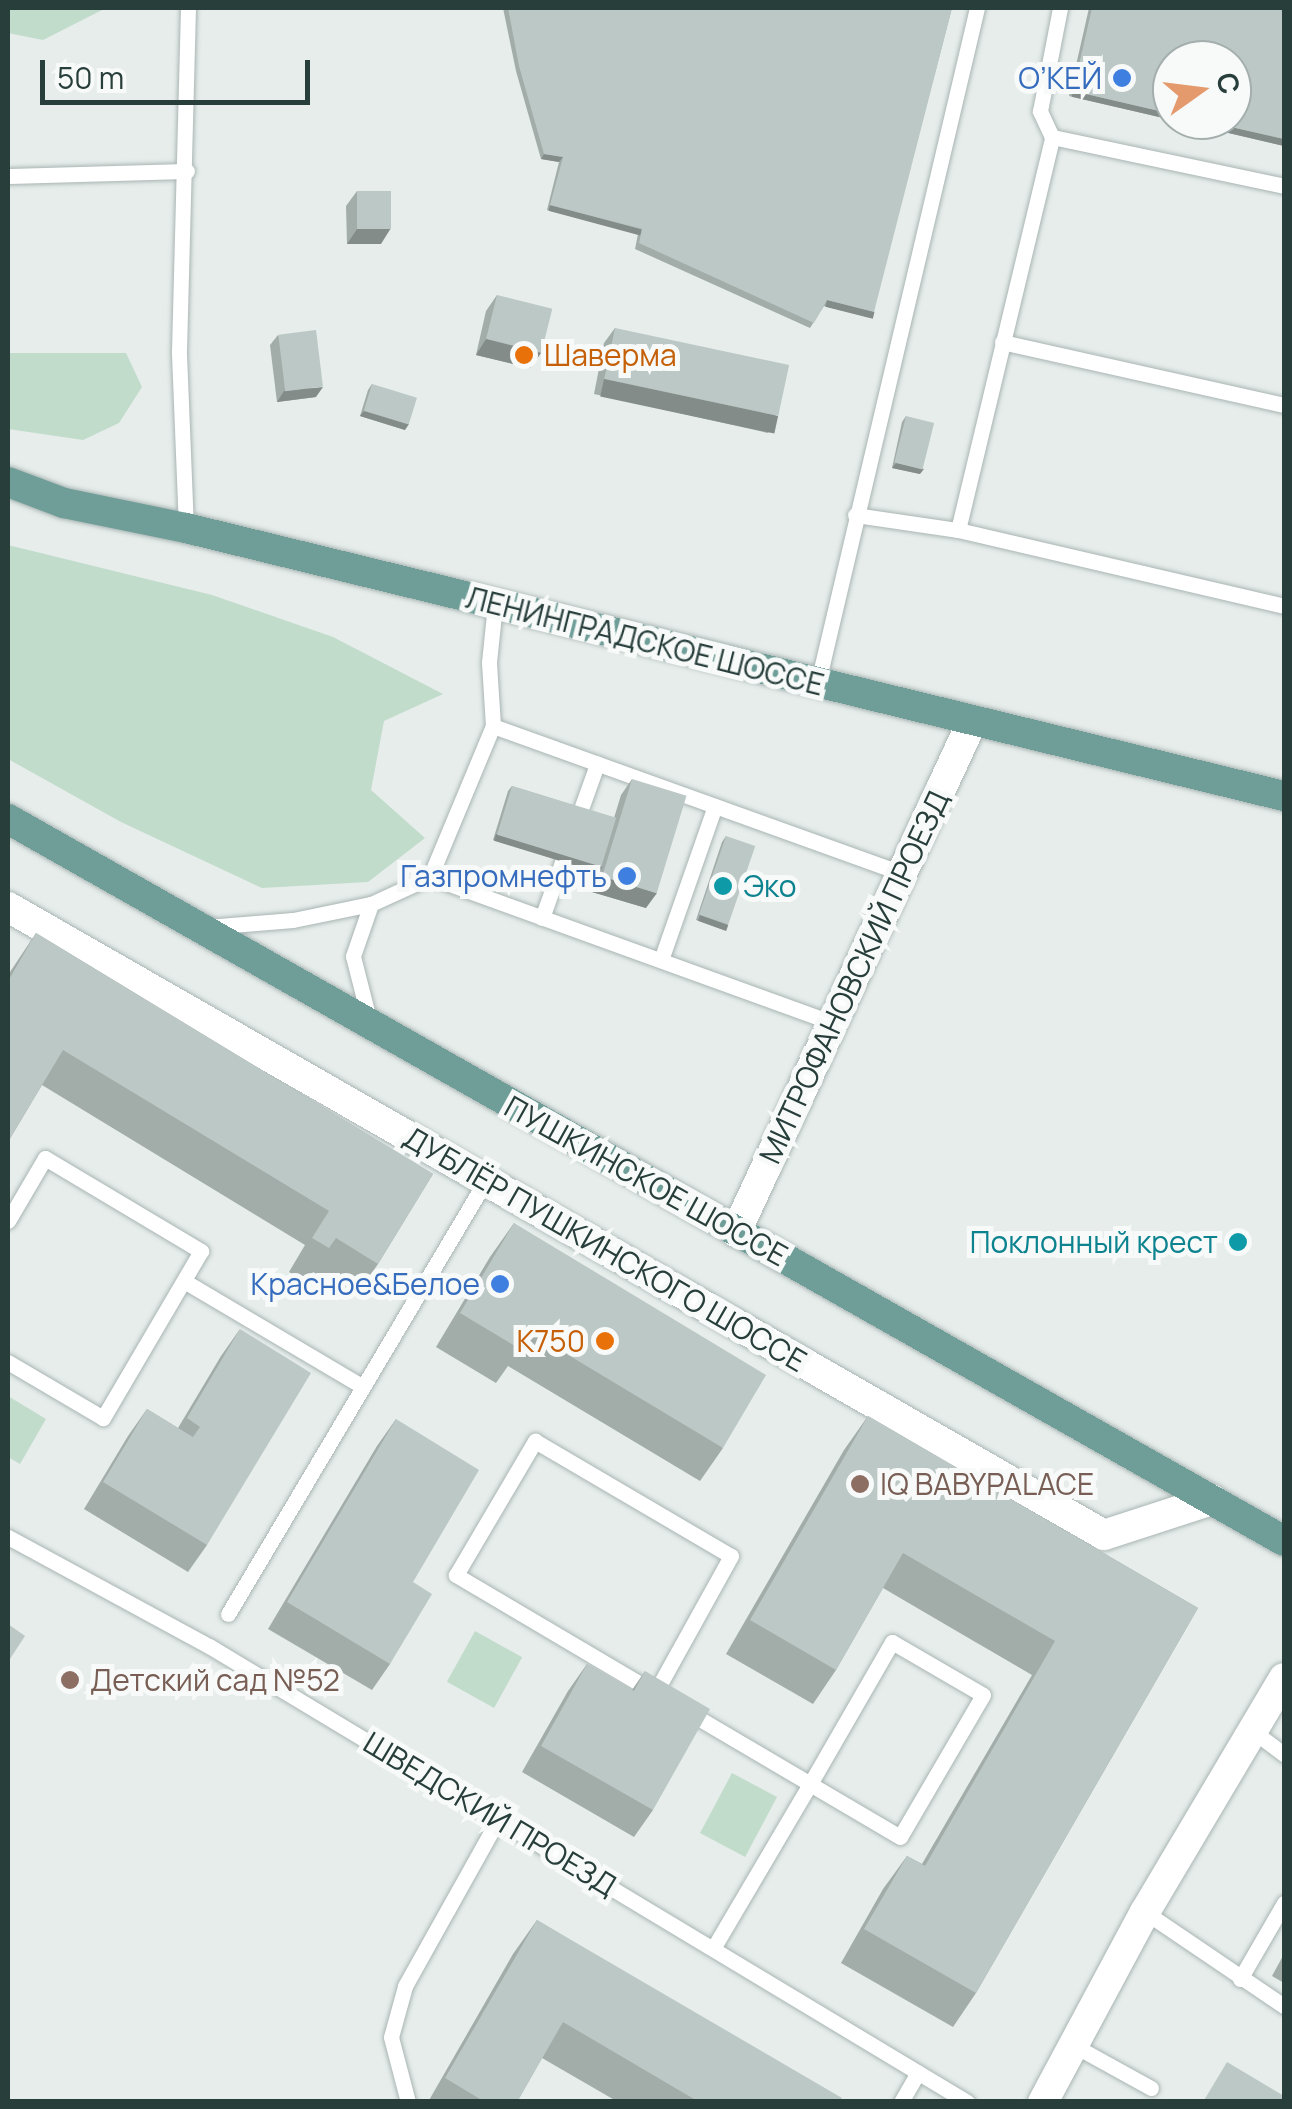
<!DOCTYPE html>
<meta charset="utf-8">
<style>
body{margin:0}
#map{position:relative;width:1292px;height:2109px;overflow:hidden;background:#e6edeb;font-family:Manrope,sans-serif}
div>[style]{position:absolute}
.green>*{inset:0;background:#c2dccc;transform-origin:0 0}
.roads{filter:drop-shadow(0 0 2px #a9b5b3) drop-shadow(0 0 2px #a9b5b3)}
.service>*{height:15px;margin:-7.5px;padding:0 7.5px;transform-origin:7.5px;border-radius:7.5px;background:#fff}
.minor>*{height:30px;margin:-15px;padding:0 15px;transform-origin:15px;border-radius:15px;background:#fff}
.tertiary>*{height:30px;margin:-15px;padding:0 15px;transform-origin:15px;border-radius:15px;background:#fff}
.primary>*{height:30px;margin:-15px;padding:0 15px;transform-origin:15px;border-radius:15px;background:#6f9e98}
.wall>*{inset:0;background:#a2aca9}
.shaded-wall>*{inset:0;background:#848c8a;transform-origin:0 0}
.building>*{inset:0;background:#bcc8c5;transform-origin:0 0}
.dots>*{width:28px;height:28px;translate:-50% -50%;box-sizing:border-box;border:5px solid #f7faf9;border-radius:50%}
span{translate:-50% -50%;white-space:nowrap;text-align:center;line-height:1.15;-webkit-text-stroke:10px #f7faf9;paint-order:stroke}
.shop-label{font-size:30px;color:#366cbe}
.right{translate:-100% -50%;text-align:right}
.food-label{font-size:30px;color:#c56008}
.left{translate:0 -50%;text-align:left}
.street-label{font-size:30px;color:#273e3b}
.culture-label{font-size:30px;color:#0d838f}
.education-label{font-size:30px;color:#785e54}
.frame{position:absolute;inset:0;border:10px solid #273e3b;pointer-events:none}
.north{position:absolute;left:1152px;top:40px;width:100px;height:100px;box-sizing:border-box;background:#f7faf9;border:2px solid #a4afad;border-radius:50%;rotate:76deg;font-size:28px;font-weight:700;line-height:40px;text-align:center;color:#273e3b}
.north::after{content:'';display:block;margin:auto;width:35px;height:45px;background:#e49a6d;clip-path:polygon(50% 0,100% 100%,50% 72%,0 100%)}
.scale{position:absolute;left:40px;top:60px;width:270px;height:45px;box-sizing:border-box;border:5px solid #273e3b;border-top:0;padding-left:12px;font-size:30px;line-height:35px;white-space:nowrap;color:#273e3b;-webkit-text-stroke:8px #f7faf9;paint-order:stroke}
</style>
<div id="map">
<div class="green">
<i style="clip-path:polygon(8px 8px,106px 8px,43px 40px,8px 33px)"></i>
<i style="clip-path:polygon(8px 353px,126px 353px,142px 387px,119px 423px,83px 440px,8px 429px)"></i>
<i style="clip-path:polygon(8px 545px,212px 595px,333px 637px,443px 694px,384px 721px,371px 790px,425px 838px,368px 882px,262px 888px,121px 822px,8px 759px)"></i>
<i style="clip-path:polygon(8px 1396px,46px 1419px,20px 1464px,8px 1457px)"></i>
<i style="left:475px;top:1631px;width:54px;height:58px;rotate:29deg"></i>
<i style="left:732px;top:1773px;width:51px;height:68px;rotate:28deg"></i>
</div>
<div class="roads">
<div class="service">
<i style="left:1052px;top:137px;width:237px;rotate:11.9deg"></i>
<i style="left:8px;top:176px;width:179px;rotate:-1.6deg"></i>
<i style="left:1002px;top:342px;width:289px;rotate:12.6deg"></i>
<i style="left:855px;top:515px;width:104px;rotate:8.3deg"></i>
<i style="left:958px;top:530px;width:335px;rotate:13.1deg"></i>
<i style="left:186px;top:528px;width:177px;rotate:-92.3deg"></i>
<i style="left:179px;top:351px;width:343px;rotate:-88.5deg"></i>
<i style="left:958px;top:530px;width:404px;rotate:-76.5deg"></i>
<i style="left:1052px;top:137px;width:29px;rotate:-115deg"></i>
<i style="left:1040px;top:111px;width:105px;rotate:-79deg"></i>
<i style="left:818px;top:682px;width:693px;rotate:-76.73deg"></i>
<i style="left:493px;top:726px;width:435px;rotate:19.8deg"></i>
<i style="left:430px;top:877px;width:429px;rotate:19.9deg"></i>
<i style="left:542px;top:918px;width:164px;rotate:-70.3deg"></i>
<i style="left:207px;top:927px;width:86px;rotate:-4.7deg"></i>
<i style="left:293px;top:920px;width:80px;rotate:-11.6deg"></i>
<i style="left:371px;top:904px;width:65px;rotate:-24.6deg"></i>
<i style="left:430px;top:877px;width:164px;rotate:-67.4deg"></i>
<i style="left:493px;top:726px;width:64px;rotate:-93.6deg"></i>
<i style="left:489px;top:662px;width:57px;rotate:-84deg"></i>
<i style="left:661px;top:960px;width:163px;rotate:-70.7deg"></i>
<i style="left:369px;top:1019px;width:65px;rotate:-104.3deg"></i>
<i style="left:353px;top:956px;width:55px;rotate:-70.9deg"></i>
<i style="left:8px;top:1221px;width:73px;rotate:-59.6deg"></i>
<i style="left:45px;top:1158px;width:182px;rotate:30.8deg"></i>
<i style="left:201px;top:1251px;width:194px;rotate:120.4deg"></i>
<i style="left:103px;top:1418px;width:110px;rotate:-149.5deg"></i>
<i style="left:184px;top:1281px;width:208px;rotate:30.6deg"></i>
<i style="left:8px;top:1537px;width:229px;rotate:28.5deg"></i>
<i style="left:209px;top:1646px;width:885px;rotate:31.03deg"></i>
<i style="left:228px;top:1614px;width:505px;rotate:-59.27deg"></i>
<i style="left:652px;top:1691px;width:228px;rotate:-149.4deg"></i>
<i style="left:456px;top:1575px;width:156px;rotate:-59.5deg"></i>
<i style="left:535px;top:1441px;width:227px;rotate:30.4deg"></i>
<i style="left:731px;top:1556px;width:157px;rotate:119deg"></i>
<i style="left:688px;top:1712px;width:142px;rotate:30.5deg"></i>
<i style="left:810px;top:1784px;width:164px;rotate:-60deg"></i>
<i style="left:892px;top:1642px;width:105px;rotate:30.2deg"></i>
<i style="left:983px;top:1695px;width:164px;rotate:120.3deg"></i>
<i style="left:900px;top:1837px;width:104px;rotate:-149.5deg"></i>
<i style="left:810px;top:1784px;width:191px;rotate:120.5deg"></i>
<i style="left:1253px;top:1731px;width:39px;rotate:37deg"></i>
<i style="left:1145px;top:1912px;width:168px;rotate:34.1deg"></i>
<i style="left:1240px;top:1979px;width:88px;rotate:-59.9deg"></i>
<i style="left:1073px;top:2045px;width:89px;rotate:28.9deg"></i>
<i style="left:408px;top:2102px;width:67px;rotate:-104.7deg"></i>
<i style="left:391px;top:2037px;width:53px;rotate:-74.6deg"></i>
<i style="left:405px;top:1986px;width:193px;rotate:-60.8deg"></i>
<i style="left:901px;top:2102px;width:34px;rotate:-60deg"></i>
</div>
<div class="minor">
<i style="left:8px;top:907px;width:1263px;rotate:29.81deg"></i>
<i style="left:1104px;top:1535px;width:114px;rotate:-18deg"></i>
<i style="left:1043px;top:2102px;width:216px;rotate:-61.8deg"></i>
<i style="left:1145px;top:1912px;width:272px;rotate:-59.3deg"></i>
</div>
<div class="tertiary">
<i style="left:736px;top:1232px;width:562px;rotate:-65.17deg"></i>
</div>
<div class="primary">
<i style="left:8px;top:482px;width:60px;rotate:20.6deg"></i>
<i style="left:64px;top:503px;width:125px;rotate:11.6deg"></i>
<i style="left:186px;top:528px;width:1130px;rotate:13.72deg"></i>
<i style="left:8px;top:819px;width:1466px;rotate:29.5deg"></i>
</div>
</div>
<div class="wall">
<i style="clip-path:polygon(503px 8px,952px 8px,871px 318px,824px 306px,810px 328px,635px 249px,638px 234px,547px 210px,559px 162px,541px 159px,516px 71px)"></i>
<i style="clip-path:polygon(1089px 8px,1284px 8px,1284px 146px,1173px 120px,1232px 120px,1172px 60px,1172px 120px,1069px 96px)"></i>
<i style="clip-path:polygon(357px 191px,381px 244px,347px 244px,346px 206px)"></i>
<i style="clip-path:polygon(497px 295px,541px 353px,530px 368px,476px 355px,486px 311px)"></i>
<i style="clip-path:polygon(615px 328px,778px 417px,768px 433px,594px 394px,604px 343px)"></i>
<i style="clip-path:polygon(278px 335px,316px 397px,277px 402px,270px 345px)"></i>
<i style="clip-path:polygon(372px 384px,405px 430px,360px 416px,368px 390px)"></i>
<i style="clip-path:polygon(906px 416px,920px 474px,892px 468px,902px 422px)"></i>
<i style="clip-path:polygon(632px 779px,646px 908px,592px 892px,598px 872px,493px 840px,508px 791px,512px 786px,614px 818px,621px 795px)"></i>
<i style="clip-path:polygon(726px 836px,728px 925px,724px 930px,696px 920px,722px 842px)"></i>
<i style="clip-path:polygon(36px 933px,433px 1174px,378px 1264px,355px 1297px,313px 1272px,306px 1282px,289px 1272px,305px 1245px,42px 1085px,8px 1142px,8px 975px)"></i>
<i style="clip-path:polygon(514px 1223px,723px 1448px,700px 1481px,508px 1366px,496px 1383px,436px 1347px,490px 1257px)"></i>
<i style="clip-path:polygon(240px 1329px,207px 1545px,188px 1572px,84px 1509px,128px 1436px,147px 1409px,178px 1428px,221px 1356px)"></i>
<i style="clip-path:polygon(868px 1416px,1198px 1608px,976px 1993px,953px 2027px,841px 1963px,883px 1889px,907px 1856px,922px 1864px,1032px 1675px,883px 1588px,836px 1670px,813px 1704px,726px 1654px,844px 1450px)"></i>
<i style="clip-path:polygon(396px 1419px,413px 1582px,390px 1664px,372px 1690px,268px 1629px,377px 1446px)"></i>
<i style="clip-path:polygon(587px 1664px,632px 1690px,645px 1671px,653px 1810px,634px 1837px,522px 1772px,568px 1691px)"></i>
<i style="clip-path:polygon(537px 1920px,840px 2102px,618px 2102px,542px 2058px,517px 2102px,428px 2102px,513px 1954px)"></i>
<i style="clip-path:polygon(1284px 1954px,1284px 1983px,1272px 1976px)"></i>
</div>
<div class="shaded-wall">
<i style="left:1073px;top:91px;width:102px;height:6px;rotate:13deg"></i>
<i style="clip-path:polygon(1173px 120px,1200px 120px,1284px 139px,1284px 146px)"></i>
<i style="clip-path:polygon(544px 154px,563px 157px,559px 162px,541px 159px)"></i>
<i style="left:550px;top:205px;width:95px;height:6px;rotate:15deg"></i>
<i style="clip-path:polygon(391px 228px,381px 244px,347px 244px,357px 229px)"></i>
<i style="left:827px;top:300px;width:49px;height:7px;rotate:14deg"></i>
<i style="clip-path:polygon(486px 339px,541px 353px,530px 368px,476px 355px)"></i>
<i style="left:604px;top:379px;width:178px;height:18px;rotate:12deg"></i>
<i style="clip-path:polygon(323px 387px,316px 397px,277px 402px,284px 391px)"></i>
<i style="clip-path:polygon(364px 411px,409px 424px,405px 430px,360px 416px)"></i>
<i style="clip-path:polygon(896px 463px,924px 469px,920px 474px,892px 468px)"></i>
<i style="left:496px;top:834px;width:111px;height:7px;rotate:17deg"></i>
<i style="clip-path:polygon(602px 876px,657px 893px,646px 908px,592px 892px)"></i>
<i style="left:700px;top:915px;width:30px;height:6px;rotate:20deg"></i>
</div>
<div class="building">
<i style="clip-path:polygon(508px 8px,952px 8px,874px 312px,827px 300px,814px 323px,639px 243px,642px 229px,550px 205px,563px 157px,544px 154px,519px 66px)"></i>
<i style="clip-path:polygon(1092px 8px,1284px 8px,1284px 139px,1200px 120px,1232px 120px,1232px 60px,1172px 60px,1172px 114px,1073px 91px)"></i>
<i style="left:357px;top:191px;width:34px;height:38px"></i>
<i style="left:497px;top:295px;width:57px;height:45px;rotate:14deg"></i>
<i style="left:615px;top:328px;width:178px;height:52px;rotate:12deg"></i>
<i style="left:316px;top:330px;width:57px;height:38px;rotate:83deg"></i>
<i style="left:372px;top:384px;width:47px;height:28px;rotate:17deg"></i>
<i style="left:906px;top:416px;width:29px;height:48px;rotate:14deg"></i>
<i style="left:632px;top:779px;width:57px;height:102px;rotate:17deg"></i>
<i style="left:512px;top:786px;width:109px;height:51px;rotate:17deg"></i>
<i style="left:726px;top:836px;width:31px;height:83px;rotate:19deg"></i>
<i style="clip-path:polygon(36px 933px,433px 1174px,378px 1264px,336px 1238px,329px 1248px,312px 1238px,329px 1211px,63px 1050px,8px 1142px,8px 981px)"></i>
<i style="clip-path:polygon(514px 1223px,766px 1375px,723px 1448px,530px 1332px,520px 1349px,460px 1313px)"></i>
<i style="clip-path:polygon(240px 1329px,311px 1373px,207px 1545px,103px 1482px,147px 1409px,193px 1437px,200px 1427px,187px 1418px)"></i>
<i style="clip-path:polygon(868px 1416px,1198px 1608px,976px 1993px,864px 1929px,907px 1856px,925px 1866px,1055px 1641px,903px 1553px,836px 1670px,750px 1620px)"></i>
<i style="clip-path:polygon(396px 1419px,479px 1470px,413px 1582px,432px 1594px,390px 1664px,287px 1602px)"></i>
<i style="clip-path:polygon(8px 1624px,25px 1636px,8px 1662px)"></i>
<i style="clip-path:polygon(587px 1664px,634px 1691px,645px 1671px,710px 1709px,653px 1810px,541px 1746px)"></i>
<i style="clip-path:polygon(537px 1920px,842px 2098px,840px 2102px,699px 2102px,563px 2022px,517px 2102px,485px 2102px,445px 2078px)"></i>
<i style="clip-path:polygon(1227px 2062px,1284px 2096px,1284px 2102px,1203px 2102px)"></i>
</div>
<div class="dots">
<i style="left:1122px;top:78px;background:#3f7fe0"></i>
<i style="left:524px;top:355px;background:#e8710a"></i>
<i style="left:627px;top:876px;background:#3f7fe0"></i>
<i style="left:723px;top:886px;background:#0f9aa8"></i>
<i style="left:1238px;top:1242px;background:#0f9aa8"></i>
<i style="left:500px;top:1284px;background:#3f7fe0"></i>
<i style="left:605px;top:1341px;background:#e8710a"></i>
<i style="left:860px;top:1484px;background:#8d6e63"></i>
<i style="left:70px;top:1680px;background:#8d6e63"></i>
</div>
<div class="shop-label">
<span class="right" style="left:1102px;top:78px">О’КЕЙ</span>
<span class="right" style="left:607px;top:876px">Газпромнефть</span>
<span class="right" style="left:480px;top:1284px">Красное&amp;Белое</span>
</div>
<div class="food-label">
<span class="left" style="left:544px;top:355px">Шаверма</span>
<span class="right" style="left:585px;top:1341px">К750</span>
</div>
<div class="street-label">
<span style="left:645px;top:641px;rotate:14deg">ЛЕНИНГРАДСКОЕ ШОССЕ</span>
<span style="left:854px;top:977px;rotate:-65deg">МИТРОФАНОВСКИЙ ПРОЕЗД</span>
<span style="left:646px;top:1181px;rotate:29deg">ПУШКИНСКОЕ ШОССЕ</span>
<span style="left:605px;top:1249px;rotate:30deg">ДУБЛЁР ПУШКИНСКОГО ШОССЕ</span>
<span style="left:490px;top:1814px;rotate:31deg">ШВЕДСКИЙ ПРОЕЗД</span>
</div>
<div class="culture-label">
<span class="left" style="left:743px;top:886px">Эко</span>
<span class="right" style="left:1218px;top:1242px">Поклонный крест</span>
</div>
<div class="education-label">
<span class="left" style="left:880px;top:1484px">IQ BABYPALACE</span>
<span class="left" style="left:90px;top:1680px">Детский сад №52</span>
</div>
<div class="frame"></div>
<div class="north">С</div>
<div class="scale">50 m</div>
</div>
